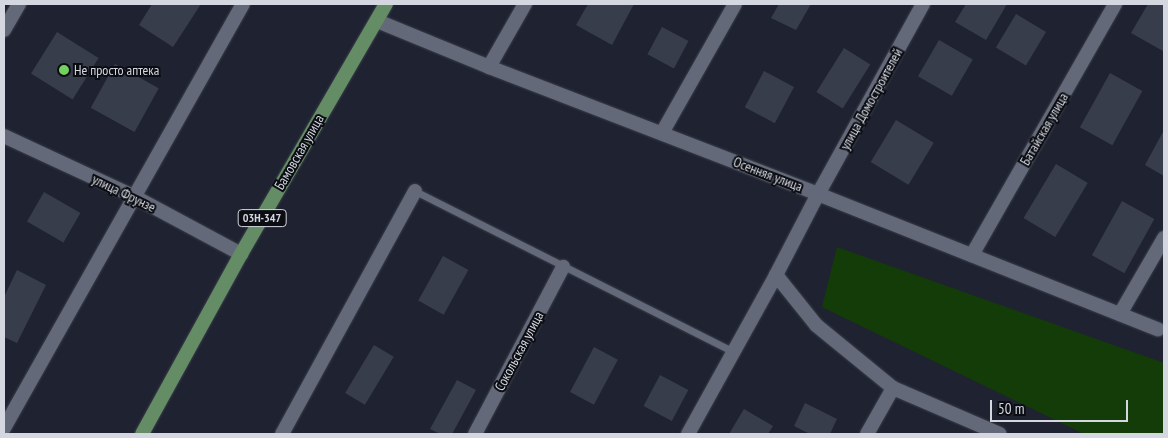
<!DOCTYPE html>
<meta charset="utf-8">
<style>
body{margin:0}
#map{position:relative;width:1168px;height:438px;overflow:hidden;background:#1f2331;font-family:"PT Sans Narrow",sans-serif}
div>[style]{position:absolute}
.green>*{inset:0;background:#133c08}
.building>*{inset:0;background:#383d4c;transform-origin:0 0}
.roads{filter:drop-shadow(0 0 1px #3a3d49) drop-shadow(0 0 1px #3a3d49)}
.service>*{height:7px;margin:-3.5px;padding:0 3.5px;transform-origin:3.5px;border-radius:3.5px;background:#636979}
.minor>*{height:14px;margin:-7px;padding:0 7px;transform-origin:7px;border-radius:7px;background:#636979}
.primary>*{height:14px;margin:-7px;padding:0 7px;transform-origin:7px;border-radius:7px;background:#648c65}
.dots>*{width:14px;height:14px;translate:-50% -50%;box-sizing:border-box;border:2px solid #0b0d13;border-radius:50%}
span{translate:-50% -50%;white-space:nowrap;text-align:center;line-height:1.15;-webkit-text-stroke:4px #0b0d13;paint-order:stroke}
.shield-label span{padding:1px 4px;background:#0b0d13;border:1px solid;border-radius:4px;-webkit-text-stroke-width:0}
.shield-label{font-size:12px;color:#d4d7e0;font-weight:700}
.poi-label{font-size:14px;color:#d4d7e0}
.left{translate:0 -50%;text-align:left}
.street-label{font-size:14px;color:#d4d7e0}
.frame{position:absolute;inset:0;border:5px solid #d4d7e0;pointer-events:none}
.scale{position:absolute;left:990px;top:400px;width:138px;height:22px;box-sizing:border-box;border:2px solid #d4d7e0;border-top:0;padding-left:6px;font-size:15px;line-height:18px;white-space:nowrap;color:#d4d7e0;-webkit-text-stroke:4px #0b0d13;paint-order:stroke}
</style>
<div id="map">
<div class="green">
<i style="clip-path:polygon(837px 247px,1164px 363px,1164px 434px,1084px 434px,822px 307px)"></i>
</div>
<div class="building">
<i style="clip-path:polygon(152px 4px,201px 4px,173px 47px,139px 25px)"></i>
<i style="clip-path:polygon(588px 4px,634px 4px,612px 45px,576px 25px)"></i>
<i style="clip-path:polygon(779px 4px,811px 4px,796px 30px,771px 18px)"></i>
<i style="clip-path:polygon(966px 4px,1007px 4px,986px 40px,955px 22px)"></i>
<i style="clip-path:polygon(1148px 4px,1164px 4px,1163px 51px,1131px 33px)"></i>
<i style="left:1016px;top:14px;width:35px;height:39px;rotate:31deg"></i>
<i style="left:662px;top:27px;width:30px;height:31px;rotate:28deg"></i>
<i style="left:57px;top:32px;width:49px;height:49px;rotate:32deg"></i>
<i style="left:939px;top:40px;width:39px;height:42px;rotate:30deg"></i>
<i style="left:844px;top:48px;width:31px;height:52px;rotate:32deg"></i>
<i style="left:115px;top:64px;width:50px;height:50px;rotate:29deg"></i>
<i style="left:764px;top:71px;width:34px;height:41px;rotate:28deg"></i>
<i style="left:1110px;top:73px;width:37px;height:62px;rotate:29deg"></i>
<i style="left:896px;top:120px;width:44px;height:49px;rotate:31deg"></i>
<i style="clip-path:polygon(1164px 130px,1164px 176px,1145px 165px)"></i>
<i style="left:1056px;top:164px;width:37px;height:63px;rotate:31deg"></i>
<i style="left:44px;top:192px;width:42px;height:34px;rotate:30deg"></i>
<i style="left:1122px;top:201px;width:37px;height:62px;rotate:29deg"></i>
<i style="left:443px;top:256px;width:29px;height:51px;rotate:29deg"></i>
<i style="clip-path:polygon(17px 270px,46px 285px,17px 343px,4px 337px,4px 297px)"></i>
<i style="left:374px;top:345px;width:23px;height:56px;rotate:31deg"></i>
<i style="left:594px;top:347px;width:27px;height:51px;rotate:28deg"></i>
<i style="left:660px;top:375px;width:32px;height:35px;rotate:28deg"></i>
<i style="clip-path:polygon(457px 380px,476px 390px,452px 434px,440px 434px,430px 429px)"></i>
<i style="clip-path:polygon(805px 403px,837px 419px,830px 434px,810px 434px,794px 426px)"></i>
<i style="clip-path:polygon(744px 409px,773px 426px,768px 434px,729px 434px)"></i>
</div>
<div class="roads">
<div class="service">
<i style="left:415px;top:191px;width:357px;rotate:26.8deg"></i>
</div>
<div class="minor">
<i style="left:923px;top:4px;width:217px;rotate:118.9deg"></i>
<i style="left:818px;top:194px;width:91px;rotate:117.4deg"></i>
<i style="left:776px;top:275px;width:64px;rotate:51.3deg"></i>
<i style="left:816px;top:325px;width:99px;rotate:39.3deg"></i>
<i style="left:893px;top:388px;width:116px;rotate:23.3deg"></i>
<i style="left:377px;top:21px;width:121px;rotate:22.3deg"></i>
<i style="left:489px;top:67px;width:353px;rotate:21.1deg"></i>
<i style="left:818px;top:194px;width:366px;rotate:21.7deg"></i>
<i style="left:4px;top:30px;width:30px;rotate:-60deg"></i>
<i style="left:489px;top:67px;width:73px;rotate:-60.3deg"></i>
<i style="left:662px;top:133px;width:148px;rotate:-60.5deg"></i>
<i style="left:4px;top:136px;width:142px;rotate:24.9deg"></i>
<i style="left:133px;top:196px;width:123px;rotate:28.2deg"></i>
<i style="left:972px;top:255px;width:289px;rotate:-60.3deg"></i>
<i style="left:1120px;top:314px;width:88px;rotate:-59.9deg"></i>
<i style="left:4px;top:428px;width:487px;rotate:-60.6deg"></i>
<i style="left:282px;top:434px;width:277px;rotate:-61.3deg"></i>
<i style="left:475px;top:434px;width:189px;rotate:-62.2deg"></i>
<i style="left:688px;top:434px;width:182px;rotate:-61deg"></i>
<i style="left:867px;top:434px;width:53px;rotate:-60.5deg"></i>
</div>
<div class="primary">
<i style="left:142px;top:434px;width:205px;rotate:-61.2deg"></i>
<i style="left:241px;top:254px;width:289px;rotate:-59.9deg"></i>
</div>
</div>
<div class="dots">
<i style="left:64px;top:70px;background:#73d25d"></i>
</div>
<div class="shield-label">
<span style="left:262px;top:218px">03Н-347</span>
</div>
<div class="poi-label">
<span class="left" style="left:74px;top:70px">Не просто аптека</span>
</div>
<div class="street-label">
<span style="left:871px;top:99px;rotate:-61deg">улица Домостроителей</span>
<span style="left:1044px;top:129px;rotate:-60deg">Батайская улица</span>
<span style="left:299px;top:152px;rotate:-60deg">Бамовская улица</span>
<span style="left:768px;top:174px;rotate:21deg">Осенняя улица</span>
<span style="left:124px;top:193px;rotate:26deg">улица Фрунзе</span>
<span style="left:519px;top:351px;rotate:-62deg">Сокольская улица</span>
</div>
<div class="frame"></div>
<div class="scale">50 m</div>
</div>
